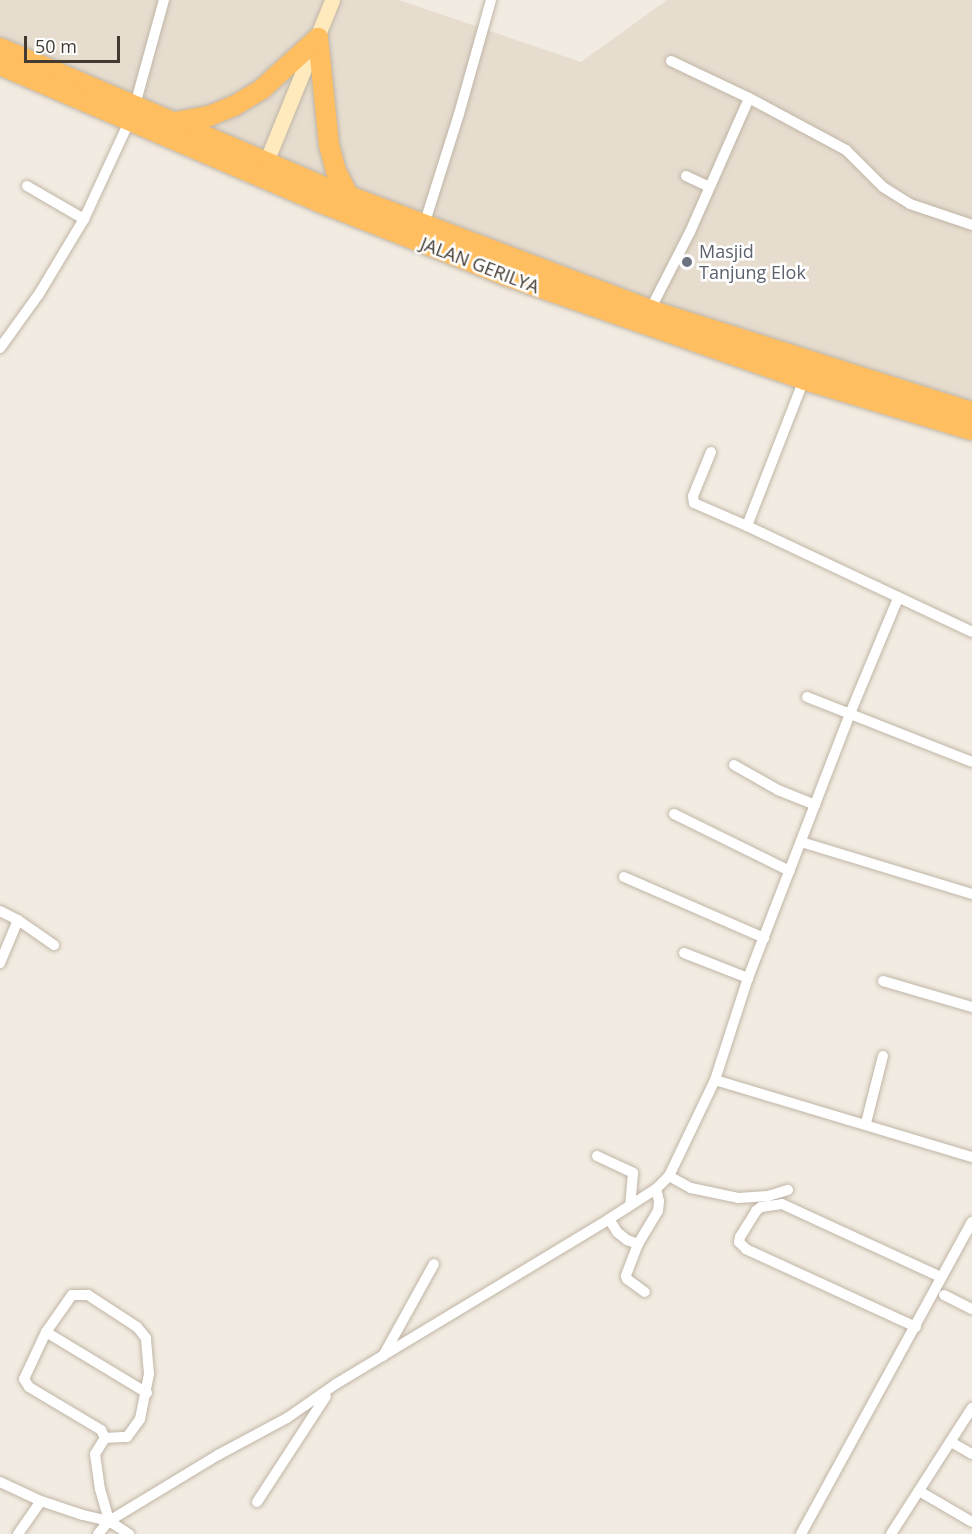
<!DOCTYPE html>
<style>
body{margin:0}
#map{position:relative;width:972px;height:1534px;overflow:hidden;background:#f2ebe1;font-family:"Open Sans",sans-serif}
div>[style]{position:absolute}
.residential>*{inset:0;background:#e6ddcf}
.roads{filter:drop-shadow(0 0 2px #c0b5a6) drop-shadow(0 0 2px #c0b5a6)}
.street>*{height:10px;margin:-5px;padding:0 5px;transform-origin:5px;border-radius:5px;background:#fff}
.secondary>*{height:15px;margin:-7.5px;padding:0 7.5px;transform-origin:7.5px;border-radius:7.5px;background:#ffeabe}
.highway>*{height:20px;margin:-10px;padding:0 10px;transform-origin:10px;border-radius:10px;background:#ffbe5f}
.dots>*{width:16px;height:16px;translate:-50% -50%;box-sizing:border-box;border:3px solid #fff;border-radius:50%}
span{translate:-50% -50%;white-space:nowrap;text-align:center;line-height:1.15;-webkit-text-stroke:5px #fff;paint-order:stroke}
.worship-label{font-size:18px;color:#5b616d}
.left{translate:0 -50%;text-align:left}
.street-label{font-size:18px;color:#433b32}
.scale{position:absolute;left:24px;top:36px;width:96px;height:27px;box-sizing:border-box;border:3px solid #433b32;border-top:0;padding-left:8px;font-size:18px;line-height:21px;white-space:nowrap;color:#433b32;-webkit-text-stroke:4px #fff;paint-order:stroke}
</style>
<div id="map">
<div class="residential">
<i style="clip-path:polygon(0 0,399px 0,581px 62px,667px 0,972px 0,972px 412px,484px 248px,0 48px)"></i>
</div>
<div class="roads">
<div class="street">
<i style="left:671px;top:61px;width:86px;rotate:25.4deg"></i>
<i style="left:135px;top:105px;width:109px;rotate:-74.6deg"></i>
<i style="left:686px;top:176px;width:26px;rotate:25deg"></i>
<i style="left:27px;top:186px;width:66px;rotate:30.1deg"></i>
<i style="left:424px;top:225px;width:116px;rotate:-72.5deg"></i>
<i style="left:459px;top:114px;width:118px;rotate:-74.3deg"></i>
<i style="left:650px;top:310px;width:88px;rotate:-62.9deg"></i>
<i style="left:690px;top:232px;width:146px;rotate:-66.2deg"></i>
<i style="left:749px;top:98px;width:110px;rotate:28.2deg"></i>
<i style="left:846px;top:150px;width:52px;rotate:45deg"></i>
<i style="left:883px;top:187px;width:32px;rotate:32deg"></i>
<i style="left:910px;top:204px;width:65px;rotate:18.7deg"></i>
<i style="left:0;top:348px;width:67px;rotate:-54.2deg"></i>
<i style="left:39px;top:294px;width:87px;rotate:-59deg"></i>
<i style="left:84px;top:219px;width:107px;rotate:-65.1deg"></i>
<i style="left:805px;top:377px;width:160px;rotate:111.3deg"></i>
<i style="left:747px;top:526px;width:249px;rotate:25.2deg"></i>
<i style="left:711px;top:452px;width:48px;rotate:112.2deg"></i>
<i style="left:693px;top:496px;width:7px;rotate:82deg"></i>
<i style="left:694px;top:503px;width:58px;rotate:23.5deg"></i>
<i style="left:807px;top:697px;width:177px;rotate:21.5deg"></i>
<i style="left:734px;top:765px;width:51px;rotate:29.6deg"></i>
<i style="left:778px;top:790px;width:40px;rotate:22deg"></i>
<i style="left:674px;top:814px;width:129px;rotate:26.2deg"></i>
<i style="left:801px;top:842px;width:179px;rotate:16.9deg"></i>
<i style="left:624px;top:877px;width:153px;rotate:23.5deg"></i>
<i style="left:0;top:911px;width:20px;rotate:27deg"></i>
<i style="left:18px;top:920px;width:47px;rotate:112.7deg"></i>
<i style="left:18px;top:920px;width:44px;rotate:34.8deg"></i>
<i style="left:684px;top:953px;width:69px;rotate:21.3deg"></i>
<i style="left:883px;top:981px;width:93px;rotate:16.3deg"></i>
<i style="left:715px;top:1080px;width:268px;rotate:16.7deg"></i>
<i style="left:866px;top:1123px;width:69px;rotate:-75.8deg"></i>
<i style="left:597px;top:1156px;width:40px;rotate:25deg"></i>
<i style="left:633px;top:1173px;width:32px;rotate:95deg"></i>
<i style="left:669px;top:1176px;width:25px;rotate:29deg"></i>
<i style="left:691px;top:1188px;width:48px;rotate:12deg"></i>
<i style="left:738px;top:1198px;width:30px;rotate:-4deg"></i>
<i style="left:768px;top:1196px;width:21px;rotate:-17deg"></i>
<i style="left:609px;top:1219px;width:15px;rotate:58deg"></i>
<i style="left:617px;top:1232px;width:13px;rotate:39deg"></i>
<i style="left:627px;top:1240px;width:12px;rotate:20deg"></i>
<i style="left:638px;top:1244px;width:39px;rotate:-59deg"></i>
<i style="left:658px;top:1211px;width:10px;rotate:-84deg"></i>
<i style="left:659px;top:1201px;width:12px;rotate:-104deg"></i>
<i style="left:638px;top:1244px;width:34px;rotate:111deg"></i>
<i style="left:626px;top:1276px;width:3px;rotate:72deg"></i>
<i style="left:627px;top:1279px;width:22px;rotate:36deg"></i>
<i style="left:944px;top:1295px;width:31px;rotate:27deg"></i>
<i style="left:916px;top:1327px;width:187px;rotate:-155.4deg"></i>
<i style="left:746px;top:1249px;width:10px;rotate:-135deg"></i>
<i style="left:739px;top:1242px;width:5px;rotate:-79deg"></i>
<i style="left:740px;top:1237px;width:31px;rotate:-58deg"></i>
<i style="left:756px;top:1211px;width:6px;rotate:-39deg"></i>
<i style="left:761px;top:1207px;width:21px;rotate:-8deg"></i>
<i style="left:782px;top:1204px;width:175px;rotate:24.7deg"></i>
<i style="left:46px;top:1332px;width:118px;rotate:31.1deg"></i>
<i style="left:383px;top:1356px;width:105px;rotate:-61deg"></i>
<i style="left:105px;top:1438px;width:22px;rotate:-3deg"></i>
<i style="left:127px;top:1437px;width:22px;rotate:-54deg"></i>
<i style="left:140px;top:1419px;width:46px;rotate:-78.7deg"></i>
<i style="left:149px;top:1374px;width:36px;rotate:-95deg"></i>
<i style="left:146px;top:1338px;width:14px;rotate:-129deg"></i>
<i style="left:137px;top:1327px;width:59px;rotate:-146.9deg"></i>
<i style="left:88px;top:1295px;width:16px;rotate:180deg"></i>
<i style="left:72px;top:1295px;width:45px;rotate:125.1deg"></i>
<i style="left:46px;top:1332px;width:52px;rotate:115.1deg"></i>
<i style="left:24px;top:1379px;width:9px;rotate:58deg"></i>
<i style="left:29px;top:1387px;width:84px;rotate:30.8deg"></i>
<i style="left:101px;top:1430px;width:9px;rotate:63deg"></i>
<i style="left:105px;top:1438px;width:19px;rotate:122deg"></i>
<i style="left:95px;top:1454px;width:35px;rotate:82deg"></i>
<i style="left:100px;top:1489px;width:33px;rotate:74deg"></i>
<i style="left:109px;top:1521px;width:24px;rotate:33deg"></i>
<i style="left:951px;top:1442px;width:24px;rotate:30deg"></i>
<i style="left:0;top:1482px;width:45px;rotate:24.9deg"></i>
<i style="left:41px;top:1501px;width:44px;rotate:18.4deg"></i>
<i style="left:83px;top:1515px;width:27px;rotate:13deg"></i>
<i style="left:109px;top:1521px;width:6px;rotate:-31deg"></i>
<i style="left:114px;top:1518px;width:122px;rotate:-31.2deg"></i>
<i style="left:218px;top:1455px;width:78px;rotate:-28.2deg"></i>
<i style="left:287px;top:1418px;width:60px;rotate:-34.8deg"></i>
<i style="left:336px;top:1384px;width:319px;rotate:-31.1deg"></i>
<i style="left:609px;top:1219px;width:56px;rotate:-32.6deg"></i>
<i style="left:656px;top:1189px;width:18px;rotate:-45deg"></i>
<i style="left:669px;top:1176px;width:106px;rotate:-64.4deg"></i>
<i style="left:715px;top:1080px;width:107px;rotate:-72.1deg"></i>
<i style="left:748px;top:978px;width:281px;rotate:-68.9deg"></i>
<i style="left:849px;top:716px;width:128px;rotate:-67.4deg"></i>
<i style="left:919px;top:1491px;width:61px;rotate:30.3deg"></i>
<i style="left:257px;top:1502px;width:126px;rotate:-56.9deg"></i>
<i style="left:18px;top:1534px;width:40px;rotate:-55.1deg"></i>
<i style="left:98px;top:1534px;width:17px;rotate:-50deg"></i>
<i style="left:801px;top:1534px;width:356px;rotate:-61.3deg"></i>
<i style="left:891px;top:1534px;width:150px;rotate:-57.3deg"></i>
</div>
<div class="secondary">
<i style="left:266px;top:162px;width:175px;rotate:-67.8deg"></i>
</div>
<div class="highway">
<i style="left:318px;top:38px;width:108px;rotate:84.1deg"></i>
<i style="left:329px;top:145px;width:27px;rotate:75deg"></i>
<i style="left:336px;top:171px;width:28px;rotate:63deg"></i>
<i style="left:0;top:48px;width:353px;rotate:23.2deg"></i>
<i style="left:325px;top:187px;width:347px;rotate:20.7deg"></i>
<i style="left:650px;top:310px;width:338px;rotate:17.6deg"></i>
<i style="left:0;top:65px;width:347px;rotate:23.2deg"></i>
<i style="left:319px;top:202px;width:202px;rotate:21.5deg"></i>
<i style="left:507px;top:276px;width:316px;rotate:19.2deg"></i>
<i style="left:805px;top:380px;width:174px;rotate:16.7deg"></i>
<i style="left:175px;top:122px;width:35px;rotate:-10deg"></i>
<i style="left:209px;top:116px;width:27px;rotate:-22deg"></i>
<i style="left:234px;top:106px;width:33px;rotate:-31deg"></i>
<i style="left:262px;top:89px;width:76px;rotate:-42.3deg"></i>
</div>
</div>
<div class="dots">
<i style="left:687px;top:262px;background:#6b7280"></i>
</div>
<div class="worship-label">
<span class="left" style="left:699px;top:262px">Masjid<br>Tanjung Elok</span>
</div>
<div class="street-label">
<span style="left:480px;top:265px;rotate:21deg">JALAN GERILYA</span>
</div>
<div class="scale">50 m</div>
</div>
